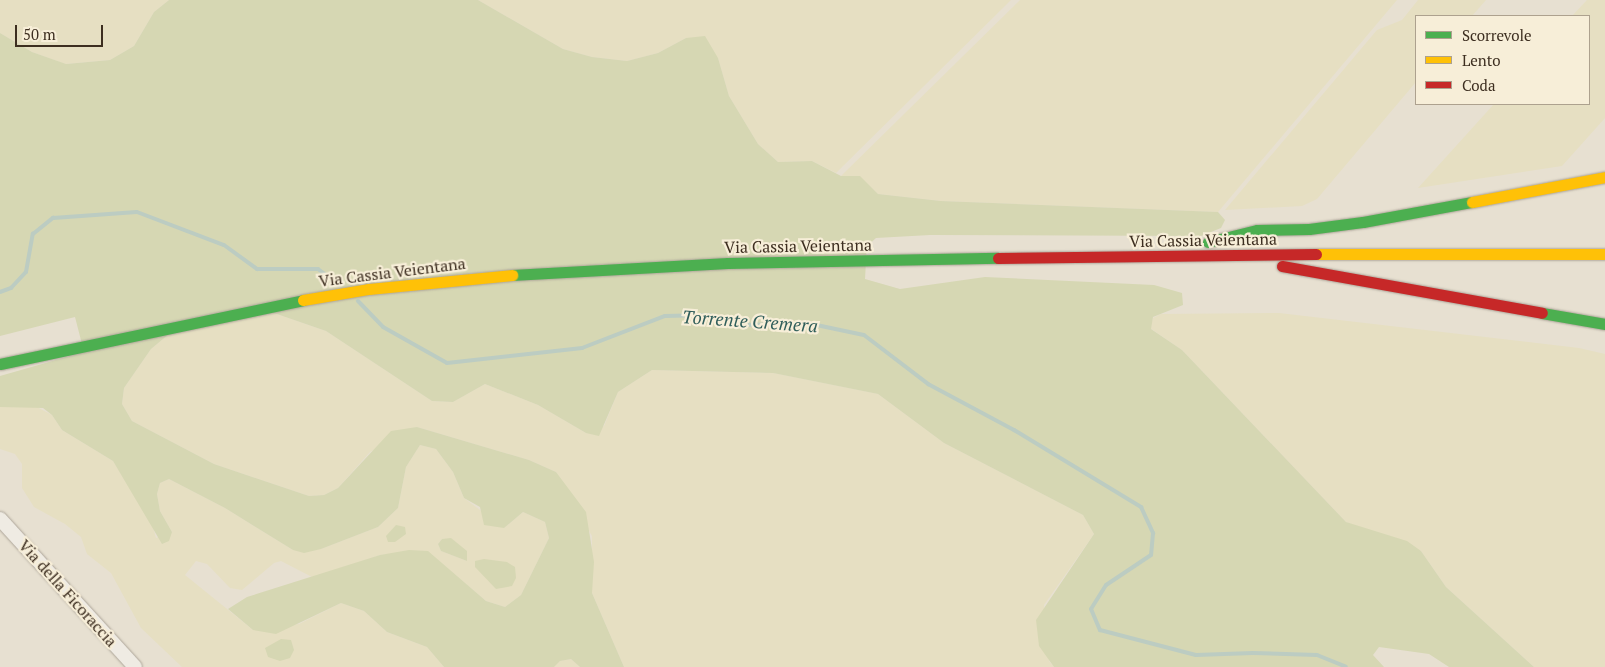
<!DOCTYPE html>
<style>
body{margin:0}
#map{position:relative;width:1605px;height:667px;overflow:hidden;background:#e7e0d1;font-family:"PT Serif",serif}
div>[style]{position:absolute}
.farmland>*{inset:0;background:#e6dfc2}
.green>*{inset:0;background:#d6d7b3}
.stream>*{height:4px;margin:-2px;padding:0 2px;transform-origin:2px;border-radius:2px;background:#bcccc2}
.roads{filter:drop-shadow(0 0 1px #ada599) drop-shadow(0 0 1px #ada599)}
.street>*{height:14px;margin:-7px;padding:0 7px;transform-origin:7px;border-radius:7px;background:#efebe3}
.fast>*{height:11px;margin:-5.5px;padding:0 5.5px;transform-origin:5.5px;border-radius:5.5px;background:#4caf50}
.slow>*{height:11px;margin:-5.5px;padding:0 5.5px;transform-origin:5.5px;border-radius:5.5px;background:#ffc107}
.jam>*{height:11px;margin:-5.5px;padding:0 5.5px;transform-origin:5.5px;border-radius:5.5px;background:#c62828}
span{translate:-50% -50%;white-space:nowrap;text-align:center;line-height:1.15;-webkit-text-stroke:4.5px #f7eed8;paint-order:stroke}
.street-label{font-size:16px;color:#3d2e20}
.water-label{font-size:18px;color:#2f5d5a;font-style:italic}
.legend{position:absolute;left:1415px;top:15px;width:175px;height:90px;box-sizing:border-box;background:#f7eed8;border:1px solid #ada18e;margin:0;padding:6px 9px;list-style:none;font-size:15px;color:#3d2e20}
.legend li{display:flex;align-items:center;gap:10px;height:25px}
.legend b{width:25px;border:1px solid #ada18e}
.scale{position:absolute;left:15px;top:25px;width:88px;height:22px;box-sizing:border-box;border:2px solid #3d2e20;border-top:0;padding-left:6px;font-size:15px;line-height:18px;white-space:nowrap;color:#3d2e20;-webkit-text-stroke:4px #f7eed8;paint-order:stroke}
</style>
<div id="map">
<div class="farmland">
<i style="clip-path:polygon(0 0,169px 0,154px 12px,134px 46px,110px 60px,65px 64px,32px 52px,0 33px)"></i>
<i style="clip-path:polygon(478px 0,1011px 0,836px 173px,812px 161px,778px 162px,758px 144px,729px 96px,718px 58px,686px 38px,658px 53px,627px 61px,592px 57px,563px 49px)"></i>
<i style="clip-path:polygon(1020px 0,1397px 0,1218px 212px,941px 201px,878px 194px,860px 177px,841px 176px)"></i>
<i style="clip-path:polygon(1418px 0,1486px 0,1472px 16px,1416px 16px,1416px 82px,1317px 199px,1302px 206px,1225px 210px,1377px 30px,1402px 20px)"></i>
<i style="clip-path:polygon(1587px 0,1605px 0,1605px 118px,1562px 166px,1418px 188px,1494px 104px,1589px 104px,1589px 16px,1572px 16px)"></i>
<i style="clip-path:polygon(271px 312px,326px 331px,432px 401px,453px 402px,485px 384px,538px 405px,586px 433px,604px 426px,618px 392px,652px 370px,773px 373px,878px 394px,944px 443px,1083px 515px,1094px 534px,1044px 605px,1049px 661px,1054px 667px,624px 667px,592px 593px,592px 536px,556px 472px,529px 460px,417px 427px,370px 452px,338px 488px,324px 495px,309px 496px,214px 464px,132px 421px,122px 404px,124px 388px,151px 349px,175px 329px)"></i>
<i style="clip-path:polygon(1279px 313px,1579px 348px,1605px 354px,1605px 667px,1534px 667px,1446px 587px,1421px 551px,1346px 522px,1182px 350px,1150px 328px,1153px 318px,1161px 314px)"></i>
<i style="clip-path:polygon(evenodd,33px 405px,52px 415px,62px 430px,113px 461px,152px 524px,156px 538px,172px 532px,160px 511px,157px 494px,160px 483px,169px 479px,225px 508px,293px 550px,321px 549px,378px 527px,398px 508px,406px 467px,420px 445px,436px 449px,453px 472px,464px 498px,504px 528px,523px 512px,545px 522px,549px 538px,521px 595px,505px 607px,486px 601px,427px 551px,380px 555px,314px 578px,281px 561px,274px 563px,242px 590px,230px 588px,207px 564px,196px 561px,185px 575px,253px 630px,299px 624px,341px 603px,364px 611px,387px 632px,427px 647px,444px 667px,182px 667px,141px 628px,111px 573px,87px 554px,81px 537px,65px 524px,34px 507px,22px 488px,22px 464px,15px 454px,0 449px,0 407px,33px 405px,442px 539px,467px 561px,441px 551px,438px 544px,442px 539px)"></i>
<i style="clip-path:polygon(571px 659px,580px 667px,554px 667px,560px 661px)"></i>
</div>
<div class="green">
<i style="clip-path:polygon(169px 0,478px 0,563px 49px,592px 57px,627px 61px,658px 53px,686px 38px,705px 36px,718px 58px,729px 96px,758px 144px,778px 162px,812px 161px,841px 176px,860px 176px,878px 194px,941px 201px,1218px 212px,1225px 220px,1221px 228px,1201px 236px,930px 235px,876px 238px,867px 246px,865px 279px,900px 289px,985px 277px,1154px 285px,1182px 293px,1183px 305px,1153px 317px,1151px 329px,1182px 350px,1346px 522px,1407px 541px,1421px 551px,1446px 587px,1534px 667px,1449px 667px,1429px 654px,1379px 647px,1373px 655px,1384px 667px,1054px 667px,1039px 646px,1036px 620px,1094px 534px,1083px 515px,944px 443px,878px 394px,773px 373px,652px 370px,618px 392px,599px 436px,586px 433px,538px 405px,485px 384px,453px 402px,432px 401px,326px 331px,271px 312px,175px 329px,151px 349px,124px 388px,122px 404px,132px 421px,214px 464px,309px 496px,324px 495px,338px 488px,391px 431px,417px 427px,529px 460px,556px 472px,586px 512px,594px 562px,592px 593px,624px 667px,580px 667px,571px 659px,560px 661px,554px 667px,444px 667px,427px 647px,387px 632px,364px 611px,341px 603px,276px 634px,253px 630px,228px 609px,247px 597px,380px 555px,409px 550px,428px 551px,486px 601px,505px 607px,521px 595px,549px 538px,545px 522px,523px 512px,504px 528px,484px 525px,480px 507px,464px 498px,453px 472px,436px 449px,420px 445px,406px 467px,398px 508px,378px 527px,321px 549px,304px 553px,293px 550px,225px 508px,169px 479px,160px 483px,157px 494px,160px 511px,172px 532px,169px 541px,162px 544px,113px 461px,62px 430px,52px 415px,43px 408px,0 407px,0 376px,84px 352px,75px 317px,0 336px,0 33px,32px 52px,66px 64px,110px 60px,134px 46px,154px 12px)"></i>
<i style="clip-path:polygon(396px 525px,405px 527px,406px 534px,395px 542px,388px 542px,386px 536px)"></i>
<i style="clip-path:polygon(451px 538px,467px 551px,467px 561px,441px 551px,438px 544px,442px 539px)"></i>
<i style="clip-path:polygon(484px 559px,507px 562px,515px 567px,516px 578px,512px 586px,496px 589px,475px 567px,475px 561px)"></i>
<i style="clip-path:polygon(281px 639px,291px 640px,294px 650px,290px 658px,280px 661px,268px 657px,265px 648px)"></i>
</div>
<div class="stream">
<i style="left:0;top:292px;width:12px;rotate:-20deg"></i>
<i style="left:11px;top:288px;width:22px;rotate:-47deg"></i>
<i style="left:26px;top:272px;width:39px;rotate:-80deg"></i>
<i style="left:33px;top:234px;width:26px;rotate:-39deg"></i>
<i style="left:53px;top:218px;width:84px;rotate:-4.1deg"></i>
<i style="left:137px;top:212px;width:93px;rotate:20.8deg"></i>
<i style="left:224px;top:245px;width:41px;rotate:36deg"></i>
<i style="left:257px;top:269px;width:61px"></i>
<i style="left:318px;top:269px;width:26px;rotate:37deg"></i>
<i style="left:358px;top:301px;width:36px;rotate:46deg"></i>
<i style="left:383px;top:327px;width:73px;rotate:29.4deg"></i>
<i style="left:447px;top:363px;width:136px;rotate:-6.3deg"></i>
<i style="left:582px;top:348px;width:89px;rotate:-21.1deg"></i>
<i style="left:665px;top:316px;width:44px;rotate:-1.3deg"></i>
<i style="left:709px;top:315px;width:38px;rotate:15deg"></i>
<i style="left:746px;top:325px;width:61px;rotate:-1.9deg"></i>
<i style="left:807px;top:323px;width:58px;rotate:11.9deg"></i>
<i style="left:864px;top:335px;width:81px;rotate:37.4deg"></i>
<i style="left:928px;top:384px;width:98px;rotate:28.1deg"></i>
<i style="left:1014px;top:430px;width:149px;rotate:31.2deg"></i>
<i style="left:1141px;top:507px;width:29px;rotate:65deg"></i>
<i style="left:1153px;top:533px;width:22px;rotate:95deg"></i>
<i style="left:1151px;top:555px;width:54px;rotate:146.3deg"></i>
<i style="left:1106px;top:585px;width:28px;rotate:122deg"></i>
<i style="left:1091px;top:609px;width:23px;rotate:67deg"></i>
<i style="left:1100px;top:630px;width:99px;rotate:14.6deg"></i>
<i style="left:1196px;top:655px;width:57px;rotate:-2deg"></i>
<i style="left:1253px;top:653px;width:64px;rotate:1.8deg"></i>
<i style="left:1317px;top:655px;width:31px;rotate:22deg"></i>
</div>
<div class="roads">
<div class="street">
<i style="left:0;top:519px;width:200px;rotate:47.6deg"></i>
</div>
<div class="fast">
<i style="left:1208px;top:242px;width:50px;rotate:-13.8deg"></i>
<i style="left:1257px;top:230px;width:52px;rotate:-1.1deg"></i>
<i style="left:1309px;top:229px;width:54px;rotate:-7.4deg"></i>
<i style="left:1363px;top:222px;width:111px;rotate:-10.4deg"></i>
<i style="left:512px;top:275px;width:216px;rotate:-3.2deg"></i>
<i style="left:728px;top:263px;width:270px;rotate:-1.1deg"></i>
<i style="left:1542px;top:313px;width:64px;rotate:9.9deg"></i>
<i style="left:0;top:364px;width:310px;rotate:-11.9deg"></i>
</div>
<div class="slow">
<i style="left:1472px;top:202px;width:135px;rotate:-10.6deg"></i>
<i style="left:1316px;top:254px;width:289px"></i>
<i style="left:303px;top:300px;width:67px;rotate:-9.5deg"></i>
<i style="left:369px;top:289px;width:144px;rotate:-5.6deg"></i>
</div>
<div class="jam">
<i style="left:998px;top:258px;width:318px;rotate:-0.7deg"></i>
<i style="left:1282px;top:266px;width:264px;rotate:10.2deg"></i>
</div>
</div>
<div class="street-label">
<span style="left:1203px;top:240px;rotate:-1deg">Via Cassia Veientana</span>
<span style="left:798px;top:246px;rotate:-1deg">Via Cassia Veientana</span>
<span style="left:392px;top:272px;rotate:-7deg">Via Cassia Veientana</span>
<span style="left:68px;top:593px;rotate:48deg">Via della Ficoraccia</span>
</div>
<div class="water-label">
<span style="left:750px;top:321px;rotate:4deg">Torrente Cremera</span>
</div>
<ul class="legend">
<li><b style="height:6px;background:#4caf50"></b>Scorrevole</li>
<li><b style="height:6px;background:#ffc107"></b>Lento</li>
<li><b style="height:6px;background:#c62828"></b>Coda</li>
</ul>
<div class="scale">50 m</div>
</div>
